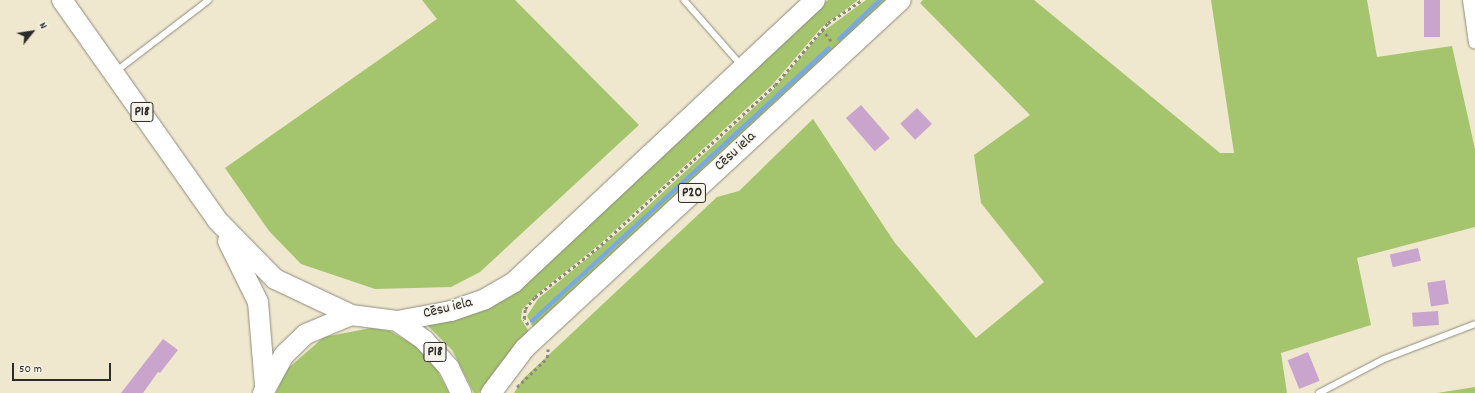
<!DOCTYPE html>
<meta charset="utf-8">
<style>
body{margin:0}
#map{position:relative;width:1475px;height:393px;overflow:hidden;background:#efe8cf;font-family:Dekko,sans-serif}
div>[style]{position:absolute}
.green>*{inset:0;background:#a4c56d}
.stream>*{height:4px;margin:-2px;padding:0 2px;transform-origin:2px;border-radius:2px;background:#78a9e3}
.building>*{inset:0;background:#c9a5ce;transform-origin:0 0}
.path>*{height:2.5px;margin-top:-1.25px;transform-origin:0;background:repeating-linear-gradient(90deg,#8d8a7d 0 3px,transparent 0 6px)}
.roads{filter:drop-shadow(0 0 1px #8d8a7d) drop-shadow(0 0 1px #8d8a7d)}
.service>*{height:6px;margin:-3px;padding:0 3px;transform-origin:3px;border-radius:3px;background:#fff}
.minor>*{height:12px;margin:-6px;padding:0 6px;transform-origin:6px;border-radius:6px;background:#fff}
.primary>*{height:20px;margin:-10px;padding:0 10px;transform-origin:10px;border-radius:10px;background:#fff}
span{translate:-50% -50%;white-space:nowrap;text-align:center;line-height:1.15;-webkit-text-stroke:3px #f7f3e8;paint-order:stroke}
.shield-label span{padding:1px 3px;background:#f7f3e8;border:1px solid;border-radius:3px;-webkit-text-stroke-width:0}
.shield-label{font-size:14px;color:#2b2b2b;font-weight:700}
.street-label{font-size:15px;color:#2b2b2b}
.north{position:absolute;left:12px;top:12px;width:40px;height:40px;-webkit-text-stroke:3px #f7f3e8;paint-order:stroke;rotate:60deg;font-size:11px;font-weight:700;line-height:16px;text-align:center;color:#2b2b2b}
.north::after{content:'';display:block;margin:auto;width:14px;height:18px;background:#2b2b2b;clip-path:polygon(50% 0,100% 100%,50% 72%,0 100%)}
.scale{position:absolute;left:12px;top:363px;width:99px;height:18px;box-sizing:border-box;border:2px solid #2b2b2b;border-top:0;padding-left:5px;font-size:12px;line-height:14px;white-space:nowrap;color:#2b2b2b;-webkit-text-stroke:3px #f7f3e8;paint-order:stroke}
</style>
<div id="map">
<div class="green">
<i style="clip-path:polygon(422px 0,515px 0,639px 125px,480px 272px,451px 287px,375px 289px,301px 264px,269px 231px,225px 168px,437px 19px)"></i>
<i style="clip-path:polygon(828px 0,858px 0,821px 28px,773px 84px,600px 244px,536px 295px,522px 310px,521px 319px,530px 333px,479px 393px,474px 393px,452px 350px,424px 322px,480px 312px,511px 293px)"></i>
<i style="clip-path:polygon(866px 0,890px 0,534px 329px,527px 316px,538px 299px,630px 223px,774px 89px,821px 33px)"></i>
<i style="clip-path:polygon(923px 0,1034px 0,1220px 153px,1234px 153px,1211px 0,1367px 0,1377px 57px,1452px 46px,1475px 149px,1475px 227px,1357px 258px,1371px 325px,1281px 353px,1287px 393px,514px 393px,523px 379px,717px 197px,739px 191px,813px 119px,895px 243px,976px 338px,1044px 282px,981px 203px,974px 155px,1030px 115px,920px 3px)"></i>
<i style="clip-path:polygon(371px 328px,390px 331px,421px 349px,433px 362px,449px 393px,276px 393px,286px 370px,324px 337px)"></i>
<i style="clip-path:polygon(1475px 387px,1475px 393px,1437px 393px)"></i>
</div>
<div class="stream">
<i style="left:839px;top:39px;width:57px;rotate:-43.6deg"></i>
<i style="left:532px;top:321px;width:403px;rotate:-42.6deg"></i>
</div>
<div class="building">
<i style="left:1424px;top:0;width:16px;height:37px"></i>
<i style="left:861px;top:105px;width:44px;height:20px;rotate:49deg"></i>
<i style="left:917px;top:108px;width:22px;height:23px;rotate:47deg"></i>
<i style="left:1418px;top:248px;width:13px;height:29px;rotate:77deg"></i>
<i style="left:1445px;top:280px;width:24px;height:18px;rotate:81deg"></i>
<i style="left:1438px;top:311px;width:14px;height:26px;rotate:86deg"></i>
<i style="clip-path:polygon(163px 339px,178px 350px,160px 373px,158px 372px,143px 393px,121px 393px)"></i>
<i style="left:1308px;top:352px;width:31px;height:22px;rotate:68deg"></i>
</div>
<div class="path">
<i style="left:822px;top:29px;width:18px;rotate:52deg"></i>
<i style="left:528px;top:325px;width:7px;rotate:-124deg"></i>
<i style="left:524px;top:319px;width:10px;rotate:-84deg"></i>
<i style="left:525px;top:309px;width:16px;rotate:-50deg"></i>
<i style="left:535px;top:297px;width:84px;rotate:-38.2deg"></i>
<i style="left:601px;top:245px;width:236px;rotate:-42.6deg"></i>
<i style="left:775px;top:85px;width:82px;rotate:-49.5deg"></i>
<i style="left:828px;top:23px;width:41px;rotate:-34.1deg"></i>
<i style="left:517px;top:387px;width:42px;rotate:-44deg"></i>
<i style="left:547px;top:358px;width:9px;rotate:-84deg"></i>
</div>
<div class="roads">
<div class="service">
<i style="left:684px;top:0;width:86px;rotate:48.8deg"></i>
<i style="left:115px;top:72px;width:118px;rotate:-37.5deg"></i>
<i style="left:1319px;top:393px;width:73px;rotate:-27.6deg"></i>
<i style="left:1384px;top:359px;width:97px;rotate:-21deg"></i>
</div>
<div class="minor">
<i style="left:1469px;top:0;width:43px;rotate:82.1deg"></i>
</div>
<div class="primary">
<i style="left:62px;top:0;width:269px;rotate:54.8deg"></i>
<i style="left:217px;top:220px;width:83px;rotate:45.5deg"></i>
<i style="left:275px;top:279px;width:84px;rotate:25.3deg"></i>
<i style="left:228px;top:241px;width:68px;rotate:63.8deg"></i>
<i style="left:258px;top:302px;width:84px;rotate:85.2deg"></i>
<i style="left:397px;top:321px;width:55px;rotate:-10.5deg"></i>
<i style="left:451px;top:311px;width:36px;rotate:-19deg"></i>
<i style="left:485px;top:299px;width:34px;rotate:-30deg"></i>
<i style="left:514px;top:282px;width:412px;rotate:-43.1deg"></i>
<i style="left:263px;top:393px;width:43px;rotate:-61.1deg"></i>
<i style="left:284px;top:355px;width:30px;rotate:-44deg"></i>
<i style="left:306px;top:334px;width:49px;rotate:-22.9deg"></i>
<i style="left:351px;top:315px;width:46px;rotate:7.4deg"></i>
<i style="left:397px;top:321px;width:33px;rotate:35deg"></i>
<i style="left:424px;top:340px;width:38px;rotate:48deg"></i>
<i style="left:449px;top:368px;width:28px;rotate:64deg"></i>
<i style="left:491px;top:393px;width:56px;rotate:-52.9deg"></i>
<i style="left:525px;top:348px;width:512px;rotate:-42.79deg"></i>
</div>
</div>
<div class="shield-label">
<span style="left:142px;top:112px">P18</span>
<span style="left:692px;top:193px">P20</span>
<span style="left:435px;top:352px">P18</span>
</div>
<div class="street-label">
<span style="left:736px;top:152px;rotate:-43deg">Cēsu iela</span>
<span style="left:448px;top:309px;rotate:-14deg">Cēsu iela</span>
</div>
<div class="north">N</div>
<div class="scale">50 m</div>
</div>
